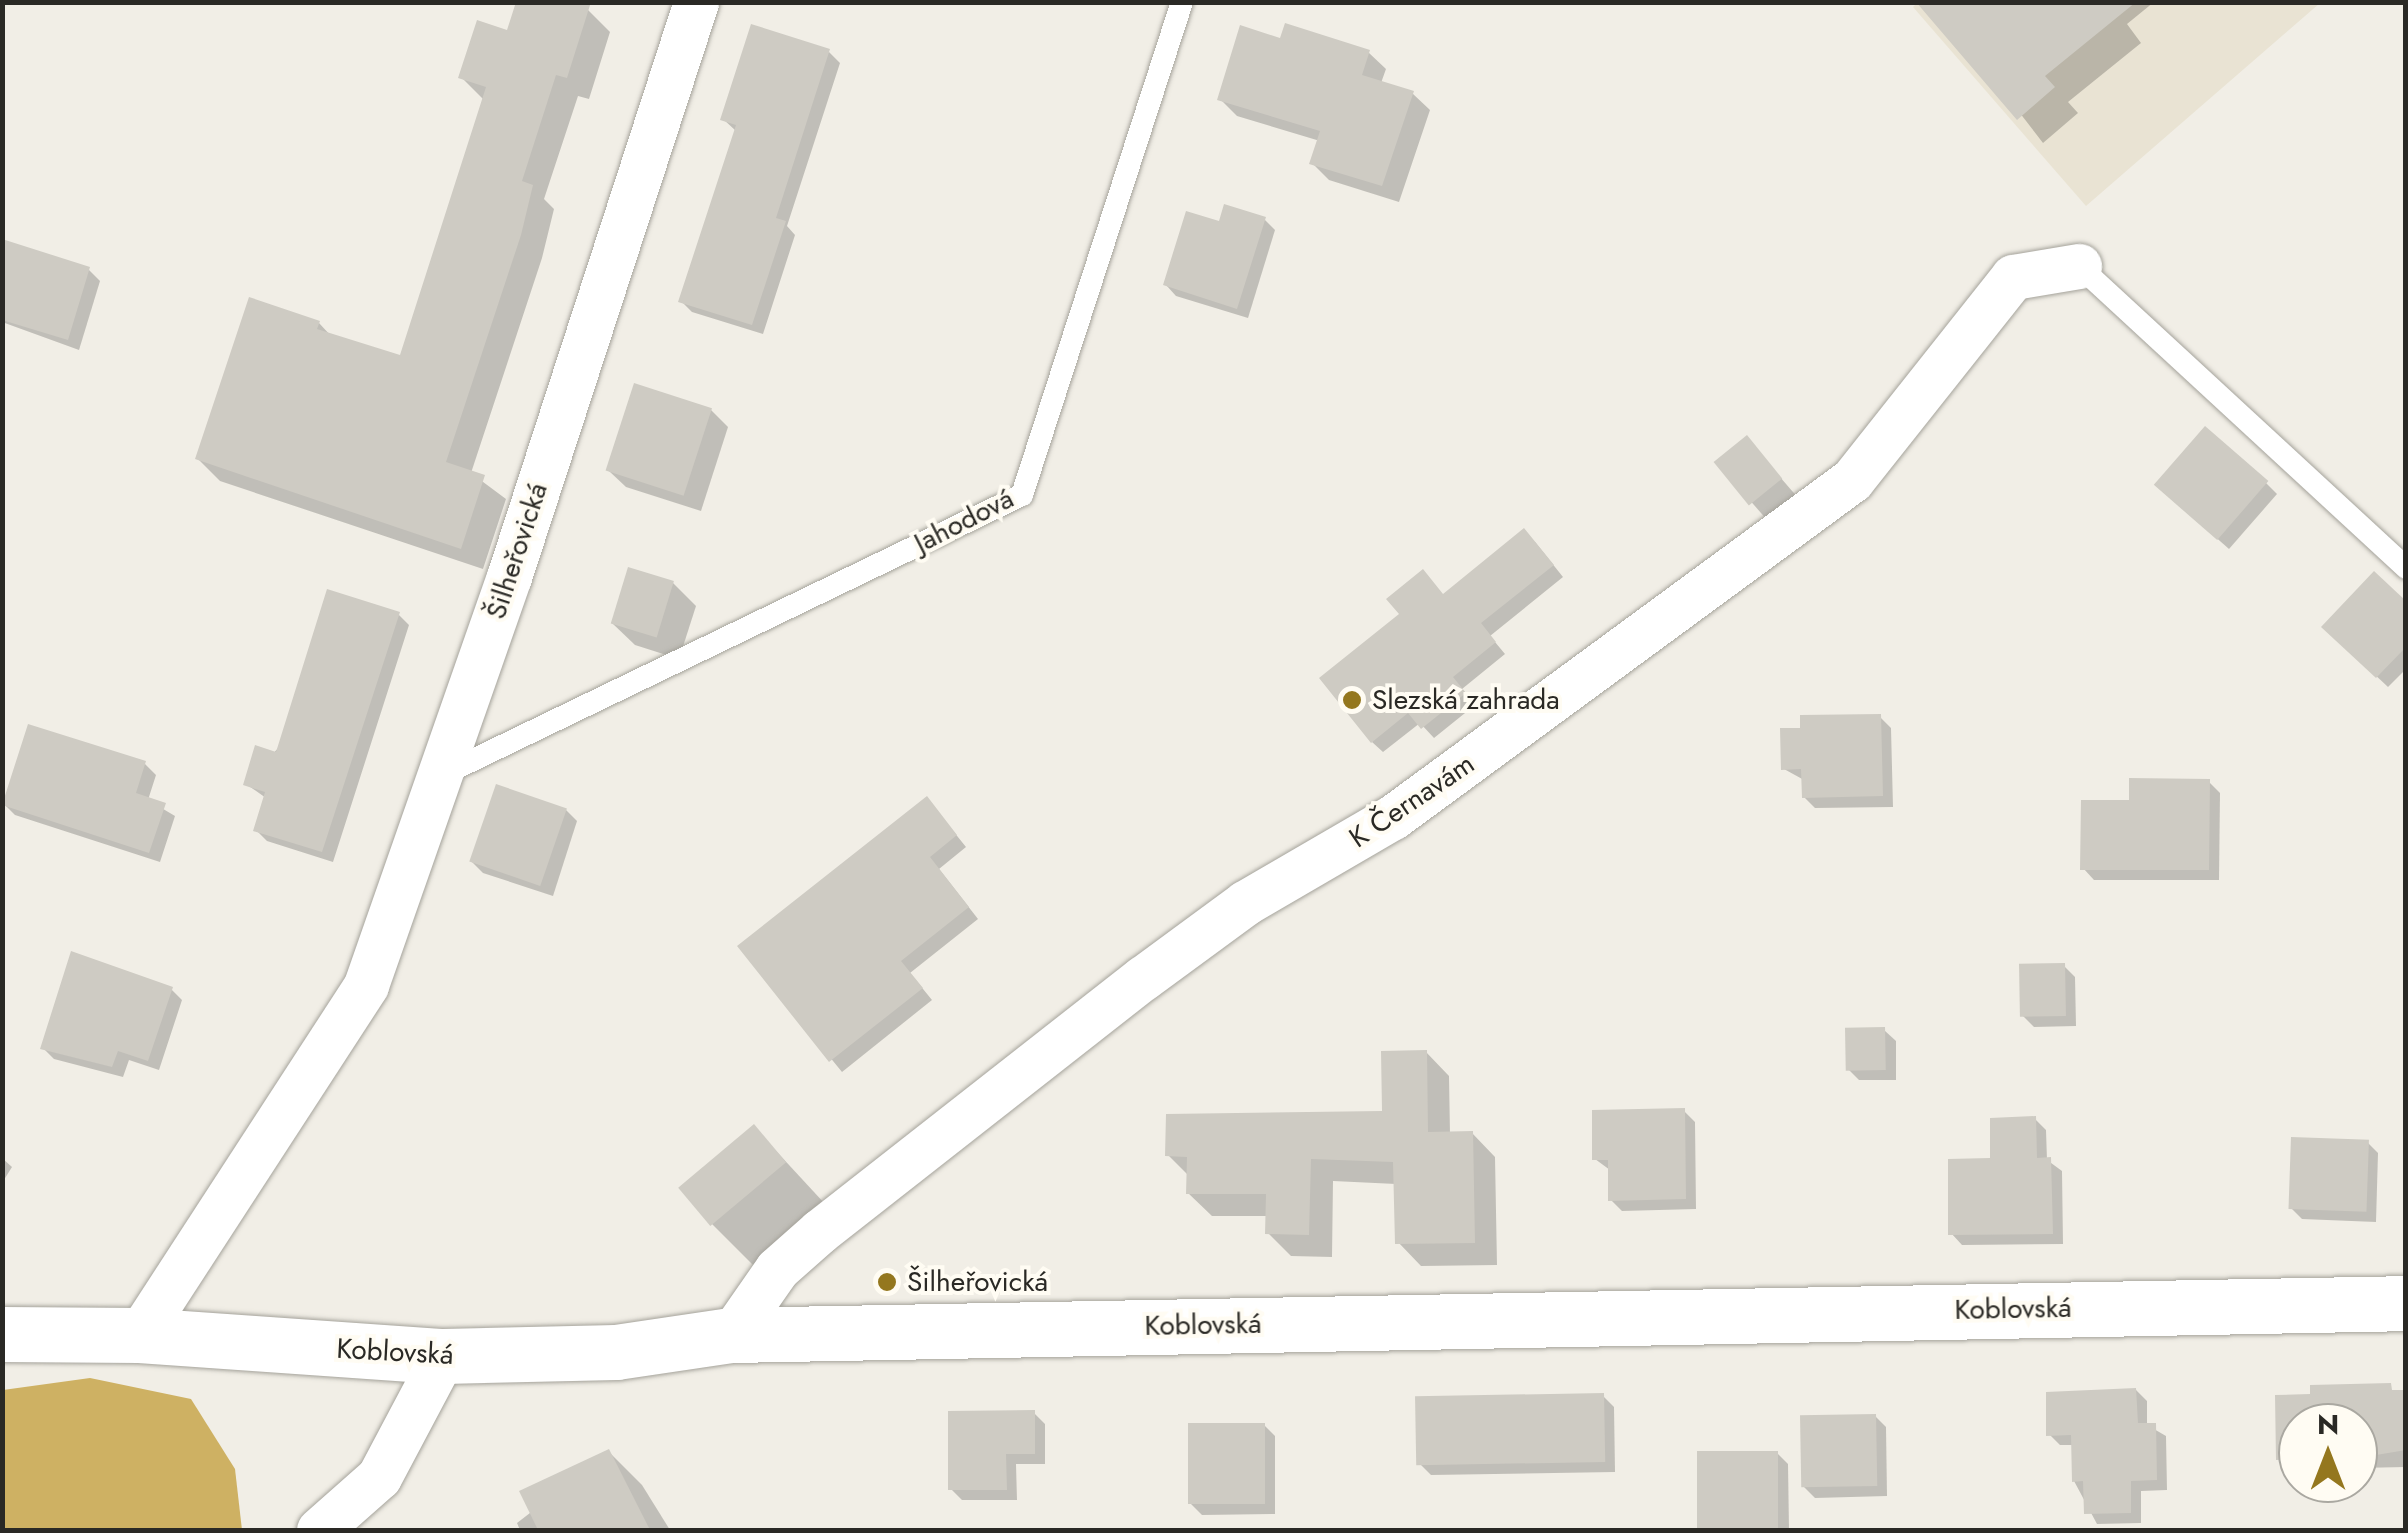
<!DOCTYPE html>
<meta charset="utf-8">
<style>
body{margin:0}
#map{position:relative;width:2408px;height:1533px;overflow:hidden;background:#f1eee6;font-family:Jost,sans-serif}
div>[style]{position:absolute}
.built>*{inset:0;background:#e9e3d3}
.forest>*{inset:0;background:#ceb163}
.shadow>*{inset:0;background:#0003;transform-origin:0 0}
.building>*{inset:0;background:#cecbc3;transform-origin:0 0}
.roads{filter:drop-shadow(0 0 2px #a5a39b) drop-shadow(0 0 2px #a5a39b)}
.service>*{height:22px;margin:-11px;padding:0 11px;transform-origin:11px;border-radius:11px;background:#fff}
.minor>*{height:45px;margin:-22.5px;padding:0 22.5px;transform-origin:22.5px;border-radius:22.5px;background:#fff}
.tertiary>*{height:55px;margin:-27.5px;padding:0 27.5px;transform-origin:27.5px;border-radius:27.5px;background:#fff}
.dots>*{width:28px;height:28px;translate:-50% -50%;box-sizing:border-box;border:5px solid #fffcf3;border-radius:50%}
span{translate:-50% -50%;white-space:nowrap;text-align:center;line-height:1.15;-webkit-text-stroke:8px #fffcf3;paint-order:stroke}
.street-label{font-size:28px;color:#2a2925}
.poi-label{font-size:28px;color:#2a2925}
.left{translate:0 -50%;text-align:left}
.frame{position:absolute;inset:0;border:5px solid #2a2925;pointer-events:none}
.north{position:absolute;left:2278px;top:1403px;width:100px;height:100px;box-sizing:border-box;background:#fffcf3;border:2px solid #aaa8a1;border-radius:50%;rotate:0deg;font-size:28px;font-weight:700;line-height:40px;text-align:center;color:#2a2925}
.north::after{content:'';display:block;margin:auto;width:35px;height:45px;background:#94771e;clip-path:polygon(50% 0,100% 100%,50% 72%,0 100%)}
</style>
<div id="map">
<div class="built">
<i style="clip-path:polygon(1918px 2px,2320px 3px,2086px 206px,1913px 7px)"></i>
</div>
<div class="forest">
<i style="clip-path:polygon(90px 1378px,191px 1399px,235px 1469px,242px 1530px,3px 1530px,3px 1390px)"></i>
</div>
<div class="shadow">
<i style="clip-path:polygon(1934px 2px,2154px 2px,2127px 24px,2141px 43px,2068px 102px,2078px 113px,2043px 143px)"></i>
<i style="clip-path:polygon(588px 10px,610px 32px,589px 99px,578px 96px,544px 199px,554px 209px,542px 258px,471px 473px,506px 499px,483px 569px,220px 481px,198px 459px,319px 323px,332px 337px,402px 358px,484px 100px,461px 77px,508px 34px)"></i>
<i style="clip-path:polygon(1282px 41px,1368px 52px,1386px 69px,1381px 83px,1412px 93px,1430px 110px,1399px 202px,1329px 180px,1312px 163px,1320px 141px,1237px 116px,1220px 99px)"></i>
<i style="clip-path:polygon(829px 52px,840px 63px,787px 226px,795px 235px,763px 334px,692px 312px,681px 301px,736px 131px,723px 119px)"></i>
<i style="clip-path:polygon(1264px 219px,1275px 230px,1248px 318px,1176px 296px,1166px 285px)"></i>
<i style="clip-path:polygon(89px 270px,100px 281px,79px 350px,2px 322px,2px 302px)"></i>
<i style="clip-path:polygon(711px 410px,728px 427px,701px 511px,626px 487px,609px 471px)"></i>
<i style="left:1747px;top:439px;width:85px;height:38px;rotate:49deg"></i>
<i style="clip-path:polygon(2266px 483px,2277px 494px,2229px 549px,2168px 495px)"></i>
<i style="clip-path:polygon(1535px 542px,1563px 577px,1490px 636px,1505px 654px,1462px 689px,1475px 705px,1434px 738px,1420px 723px,1383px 752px,1372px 742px,1444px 596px)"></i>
<i style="clip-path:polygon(673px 583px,696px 606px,679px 659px,635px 645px,612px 623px)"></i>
<i style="clip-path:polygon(2406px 605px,2406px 669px,2388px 687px,2324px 627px)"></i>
<i style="clip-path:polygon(398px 614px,409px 625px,333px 862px,267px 841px,256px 830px,266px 798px,246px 784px)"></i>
<i style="clip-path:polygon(1880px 717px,1891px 728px,1893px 807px,1815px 808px,1804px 797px,1804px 780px,1784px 769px)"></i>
<i style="clip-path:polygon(145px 764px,156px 775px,148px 800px,175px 816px,160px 862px,15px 815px,4px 804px)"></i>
<i style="clip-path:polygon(2209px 782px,2220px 793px,2219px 880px,2094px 880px,2083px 868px,2131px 803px)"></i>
<i style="clip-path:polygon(566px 810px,577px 821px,553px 896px,483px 873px,472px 862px)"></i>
<i style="clip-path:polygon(937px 811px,966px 847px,939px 869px,978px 919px,910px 973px,932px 1000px,842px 1072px,740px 947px)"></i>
<i style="clip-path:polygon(2064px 966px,2075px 977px,2076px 1026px,2034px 1027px,2023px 1016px)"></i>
<i style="clip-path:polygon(171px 989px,182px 1000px,159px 1070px,129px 1060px,123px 1077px,54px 1059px,43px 1048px)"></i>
<i style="clip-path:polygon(1884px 1030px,1896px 1041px,1896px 1080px,1859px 1080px,1848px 1069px)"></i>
<i style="clip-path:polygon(1426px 1052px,1449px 1076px,1450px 1134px,1472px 1133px,1495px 1157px,1497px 1265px,1421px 1266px,1398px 1242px,1396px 1184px,1333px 1181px,1332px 1257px,1291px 1256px,1268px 1233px,1268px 1216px,1212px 1216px,1188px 1193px,1189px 1176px,1168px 1155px,1385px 1114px)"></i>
<i style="clip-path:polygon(1684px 1111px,1695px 1122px,1696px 1209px,1622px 1211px,1611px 1200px,1610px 1170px,1595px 1159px)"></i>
<i style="clip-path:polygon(2035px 1119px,2046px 1130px,2047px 1160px,2062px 1171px,2063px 1244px,1962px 1245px,1951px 1233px,1992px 1160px)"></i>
<i style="clip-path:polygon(754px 1127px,826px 1205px,753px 1265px,711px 1223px)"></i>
<i style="clip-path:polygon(2367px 1142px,2378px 1153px,2376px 1222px,2302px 1219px,2291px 1208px)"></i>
<i style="clip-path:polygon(2px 1158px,12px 1167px,2px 1183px)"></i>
<i style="clip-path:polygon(2136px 1390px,2147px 1401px,2147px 1425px,2166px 1436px,2167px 1490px,2141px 1491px,2141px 1523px,2097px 1524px,2074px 1481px,2073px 1445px,2060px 1445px,2049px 1434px)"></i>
<i style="clip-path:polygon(2406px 1391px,2406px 1467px,2358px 1468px,2358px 1423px,2298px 1423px,2298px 1470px,2279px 1459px,2312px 1396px)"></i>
<i style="clip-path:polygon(1603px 1396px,1614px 1407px,1615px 1472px,1431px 1475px,1420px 1464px)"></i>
<i style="clip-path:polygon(1034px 1413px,1045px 1424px,1045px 1464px,1016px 1464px,1017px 1500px,962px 1500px,951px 1489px)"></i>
<i style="clip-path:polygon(1875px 1416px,1886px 1427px,1887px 1496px,1815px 1498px,1804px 1487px)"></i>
<i style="clip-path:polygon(1264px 1425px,1275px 1436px,1275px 1514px,1202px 1515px,1191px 1504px)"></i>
<i style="clip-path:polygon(609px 1452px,642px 1485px,670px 1530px,520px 1530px,517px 1523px)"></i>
<i style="clip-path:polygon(1699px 1453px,1777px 1453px,1788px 1464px,1789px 1530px,1701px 1530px)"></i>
</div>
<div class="building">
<i style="clip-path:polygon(516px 2px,591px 2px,567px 78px,556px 75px,522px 181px,533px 185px,521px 235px,446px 462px,485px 475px,461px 549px,195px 459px,249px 297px,320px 321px,317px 329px,400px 355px,486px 87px,458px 78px,477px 20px,507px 30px)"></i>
<i style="clip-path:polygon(1916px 2px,2136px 2px,2045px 76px,2055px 87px,2017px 120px)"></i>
<i style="clip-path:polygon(1285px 23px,1370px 50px,1362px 75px,1414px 91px,1382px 186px,1309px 164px,1320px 131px,1217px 100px,1240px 25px,1280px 38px)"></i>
<i style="clip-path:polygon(751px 24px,830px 49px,776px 218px,786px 221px,752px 325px,678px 302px,736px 125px,720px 120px)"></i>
<i style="clip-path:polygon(1224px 204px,1266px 217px,1237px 309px,1163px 285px,1186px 211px,1219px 221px)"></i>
<i style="clip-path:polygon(2px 239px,90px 267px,68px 340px,2px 320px)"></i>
<i style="left:634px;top:383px;width:82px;height:92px;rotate:18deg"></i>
<i style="left:2205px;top:426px;width:84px;height:78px;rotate:41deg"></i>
<i style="left:1747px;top:435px;width:56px;height:43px;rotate:51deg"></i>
<i style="clip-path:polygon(1524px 528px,1554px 565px,1481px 623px,1496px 642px,1453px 677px,1466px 693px,1421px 729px,1408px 713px,1371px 743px,1319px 678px,1399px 614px,1386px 599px,1423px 569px,1443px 594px)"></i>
<i style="left:628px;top:567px;width:48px;height:59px;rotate:17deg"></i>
<i style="clip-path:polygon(2374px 571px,2406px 601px,2406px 647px,2376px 678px,2321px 627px)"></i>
<i style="clip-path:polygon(327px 589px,400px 612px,322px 852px,253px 831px,265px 792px,243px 785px,255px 745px,276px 752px)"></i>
<i style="clip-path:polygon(1881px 714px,1883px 796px,1802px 798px,1801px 769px,1781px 770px,1780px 728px,1800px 728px,1800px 715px)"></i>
<i style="clip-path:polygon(28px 724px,146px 761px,136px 793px,166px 803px,149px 853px,2px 805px)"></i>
<i style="clip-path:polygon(2129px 778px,2210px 779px,2209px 870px,2080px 870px,2081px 800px,2129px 800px)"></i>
<i style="left:496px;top:784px;width:75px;height:82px;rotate:19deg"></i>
<i style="clip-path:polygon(927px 796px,957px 835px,930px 857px,969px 907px,901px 961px,923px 988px,829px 1062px,737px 946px)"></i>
<i style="clip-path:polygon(71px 951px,173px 987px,148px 1061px,118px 1051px,112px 1067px,40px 1049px)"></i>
<i style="left:2065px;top:963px;width:53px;height:46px;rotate:89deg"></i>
<i style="left:1885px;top:1027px;width:43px;height:40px;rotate:89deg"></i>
<i style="clip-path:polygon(1427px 1050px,1428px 1132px,1473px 1131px,1475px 1243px,1395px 1244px,1393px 1162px,1311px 1159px,1309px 1235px,1265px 1234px,1266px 1194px,1186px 1194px,1187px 1157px,1165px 1156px,1166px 1114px,1382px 1111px,1381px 1051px)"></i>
<i style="clip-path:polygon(1685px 1108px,1686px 1199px,1608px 1201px,1608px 1160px,1592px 1160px,1592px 1110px)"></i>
<i style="clip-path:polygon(2036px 1116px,2037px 1158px,2051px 1157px,2053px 1234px,1948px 1235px,1948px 1159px,1990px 1158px,1990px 1118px)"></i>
<i style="left:754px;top:1124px;width:50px;height:99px;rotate:50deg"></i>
<i style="left:2291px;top:1137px;width:78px;height:72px;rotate:2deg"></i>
<i style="clip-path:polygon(2391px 1383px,2392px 1390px,2406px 1390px,2406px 1450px,2358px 1458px,2358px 1423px,2298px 1423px,2298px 1459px,2276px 1460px,2275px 1395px,2310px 1394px,2310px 1385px)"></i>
<i style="clip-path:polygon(2136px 1388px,2138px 1423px,2156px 1423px,2157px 1480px,2131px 1481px,2131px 1513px,2084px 1514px,2083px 1481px,2072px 1482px,2071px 1435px,2046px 1436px,2046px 1392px)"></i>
<i style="left:1604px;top:1393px;width:69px;height:189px;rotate:89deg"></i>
<i style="clip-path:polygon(1035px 1410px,1035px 1454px,1006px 1454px,1007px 1490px,948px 1490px,948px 1411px)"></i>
<i style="left:1876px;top:1414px;width:72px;height:76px;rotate:89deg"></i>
<i style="left:1265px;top:1423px;width:81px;height:77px;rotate:90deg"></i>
<i style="clip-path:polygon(609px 1449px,650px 1530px,538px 1530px,519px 1491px)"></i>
<i style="left:1697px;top:1451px;width:81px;height:79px"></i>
</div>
<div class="roads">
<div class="service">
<i style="left:2079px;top:266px;width:445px;rotate:42.7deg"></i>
<i style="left:442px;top:775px;width:644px;rotate:-25.77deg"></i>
<i style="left:1022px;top:495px;width:518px;rotate:-72.02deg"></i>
</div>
<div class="minor">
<i style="left:139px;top:1335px;width:417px;rotate:-57deg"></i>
<i style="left:366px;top:985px;width:432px;rotate:-70.7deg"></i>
<i style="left:509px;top:577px;width:605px;rotate:-71.98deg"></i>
<i style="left:731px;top:1335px;width:80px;rotate:-55.1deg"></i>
<i style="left:777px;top:1269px;width:57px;rotate:-41.5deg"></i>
<i style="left:820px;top:1231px;width:410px;rotate:-38.1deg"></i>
<i style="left:1143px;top:978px;width:127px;rotate:-36.3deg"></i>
<i style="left:1245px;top:903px;width:171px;rotate:-30.2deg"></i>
<i style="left:1393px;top:817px;width:569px;rotate:-36.29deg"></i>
<i style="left:1852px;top:480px;width:259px;rotate:-51.6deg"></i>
<i style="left:2013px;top:277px;width:67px;rotate:-9.5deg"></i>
<i style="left:319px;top:1530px;width:80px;rotate:-41.5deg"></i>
<i style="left:379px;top:1477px;width:137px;rotate:-62.1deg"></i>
</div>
<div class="tertiary">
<i style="left:2px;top:1334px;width:137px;rotate:0.4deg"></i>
<i style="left:139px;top:1335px;width:305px;rotate:4deg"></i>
<i style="left:443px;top:1356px;width:173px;rotate:-1.3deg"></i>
<i style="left:616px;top:1352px;width:116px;rotate:-8.4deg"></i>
<i style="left:731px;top:1335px;width:1675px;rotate:-1.09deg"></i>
</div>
</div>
<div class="dots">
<i style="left:1352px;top:700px;background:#94771e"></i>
<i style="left:887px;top:1282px;background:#94771e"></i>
</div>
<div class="street-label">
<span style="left:964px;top:521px;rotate:-27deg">Jahodová</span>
<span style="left:517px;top:551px;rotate:-72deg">Šilheřovická</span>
<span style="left:1412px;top:801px;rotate:-34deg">K Černavám</span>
<span style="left:2013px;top:1309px;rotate:-1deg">Koblovská</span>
<span style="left:1203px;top:1325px;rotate:-1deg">Koblovská</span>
<span style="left:395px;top:1352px;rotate:3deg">Koblovská</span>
</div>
<div class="poi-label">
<span class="left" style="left:1372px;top:700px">Slezská zahrada</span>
<span class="left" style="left:907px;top:1282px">Šilheřovická</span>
</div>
<div class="frame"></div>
<div class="north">N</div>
</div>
